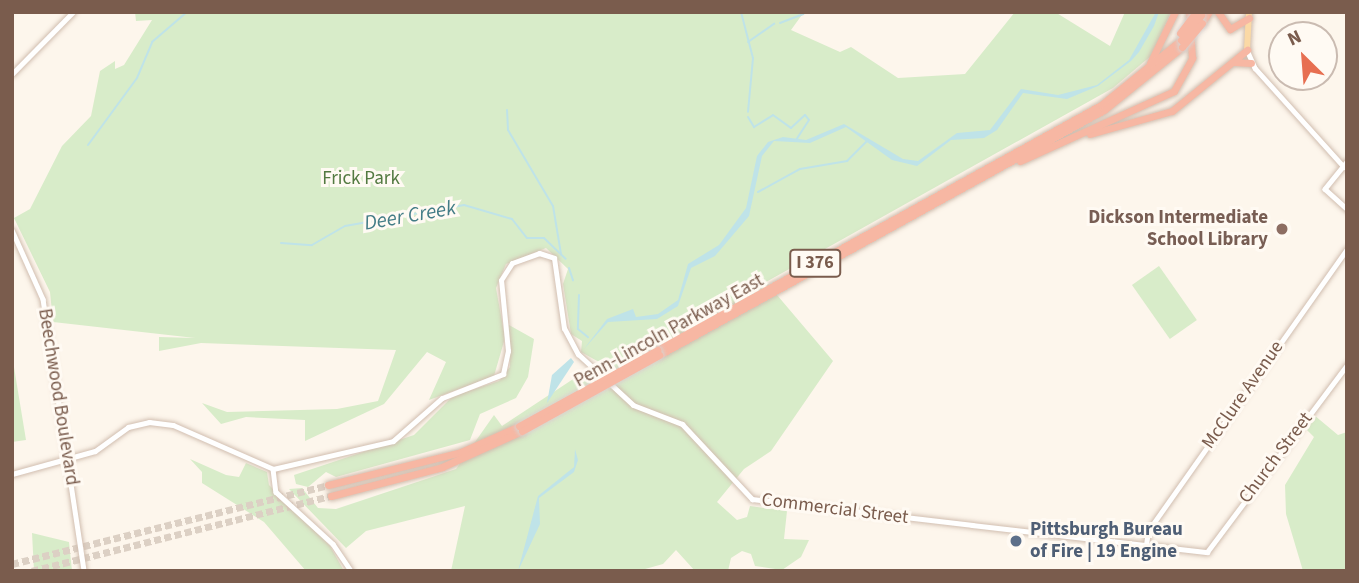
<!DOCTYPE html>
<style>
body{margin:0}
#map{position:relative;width:1359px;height:583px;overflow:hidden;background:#fdf6ec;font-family:"Source Sans 3",sans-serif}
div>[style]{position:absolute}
.green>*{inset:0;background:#d8ecc9;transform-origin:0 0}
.water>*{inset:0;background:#bfe3e8}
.stream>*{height:2px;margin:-1px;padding:0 1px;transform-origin:1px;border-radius:1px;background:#bfe3e8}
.motorway-tunnel>*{height:7px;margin-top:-3.5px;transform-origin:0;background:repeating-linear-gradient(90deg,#dcd0c4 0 7px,transparent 0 10.5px)}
.roads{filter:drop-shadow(0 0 2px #d1beb0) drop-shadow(0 0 2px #d1beb0)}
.tertiary>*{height:4.5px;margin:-2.25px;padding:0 2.25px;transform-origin:2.25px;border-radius:2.25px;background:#fff}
.secondary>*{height:5px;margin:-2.5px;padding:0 2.5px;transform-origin:2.5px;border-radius:2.5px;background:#fff}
.primary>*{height:6px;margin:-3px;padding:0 3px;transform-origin:3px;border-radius:3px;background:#fbd9a5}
.motorway>*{height:7px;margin:-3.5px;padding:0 3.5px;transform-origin:3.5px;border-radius:3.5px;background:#f7b7a3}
.bridges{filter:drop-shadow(0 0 2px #dad1cd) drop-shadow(0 0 2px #dad1cd)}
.motorway-bridge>*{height:7px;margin:-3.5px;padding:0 3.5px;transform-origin:3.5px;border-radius:3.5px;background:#f7b7a3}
.dots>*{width:19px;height:19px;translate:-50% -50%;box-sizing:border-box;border:4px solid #fffaf3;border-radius:50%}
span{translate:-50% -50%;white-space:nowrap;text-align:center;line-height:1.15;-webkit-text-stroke:6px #fffaf3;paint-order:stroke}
.shield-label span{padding:2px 5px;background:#fffaf3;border:2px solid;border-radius:5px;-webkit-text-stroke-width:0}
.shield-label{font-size:18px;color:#7a5c4d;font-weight:700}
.park-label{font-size:19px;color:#537a41}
.education-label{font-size:19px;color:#785e54;font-weight:700}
.right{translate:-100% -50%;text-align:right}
.street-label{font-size:19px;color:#7a5c4d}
.service-label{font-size:19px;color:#4e5e75;font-weight:700}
.left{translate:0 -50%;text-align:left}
.water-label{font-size:21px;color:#437c86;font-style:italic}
.frame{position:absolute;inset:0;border:14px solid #7a5c4d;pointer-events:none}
.north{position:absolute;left:1268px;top:21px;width:70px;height:70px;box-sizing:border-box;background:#fffaf3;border:2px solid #cabbb1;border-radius:50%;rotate:335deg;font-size:19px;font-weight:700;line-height:28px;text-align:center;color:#7a5c4d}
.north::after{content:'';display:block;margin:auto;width:24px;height:32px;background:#e76f51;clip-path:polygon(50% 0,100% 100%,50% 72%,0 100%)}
</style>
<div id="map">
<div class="green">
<i style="clip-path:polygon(135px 12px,804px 12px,791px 30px,840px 52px,851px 47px,898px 78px,965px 74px,1015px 12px,1055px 12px,1110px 46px,1125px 12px,1171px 12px,1152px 55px,1113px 88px,766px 282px,833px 361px,771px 451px,744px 469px,717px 502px,737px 520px,747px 517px,750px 506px,787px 511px,784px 539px,809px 540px,801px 557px,782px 570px,755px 566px,751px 554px,742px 551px,731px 558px,728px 571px,695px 571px,676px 550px,663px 564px,638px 571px,451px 571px,465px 506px,366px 531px,346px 548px,289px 489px,302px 488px,318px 508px,336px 509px,456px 469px,494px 415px,502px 426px,599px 362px,581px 352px,582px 341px,571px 334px,563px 284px,568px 269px,546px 248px,506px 264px,496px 288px,505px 338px,494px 376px,429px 400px,446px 362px,427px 352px,384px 404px,305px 441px,305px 420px,246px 417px,221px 424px,202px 403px,227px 412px,337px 409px,378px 401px,396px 350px,201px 343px,159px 351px,159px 337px,195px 338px,53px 322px,50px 292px,14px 218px,30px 209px,62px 146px,91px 116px,100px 71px,115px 61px,115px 69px,124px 65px,152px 20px,136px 21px)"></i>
<i style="left:1159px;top:266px;width:66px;height:33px;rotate:55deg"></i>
<i style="clip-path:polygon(509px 325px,534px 339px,528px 377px,516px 398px,480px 414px,470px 440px,336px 477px,326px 472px,308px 487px,296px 484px,294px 475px,414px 435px,453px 396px,499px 381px,510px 367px)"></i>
<i style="clip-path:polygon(12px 355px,26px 440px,12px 442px)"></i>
<i style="clip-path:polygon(1314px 415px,1338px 435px,1347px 432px,1347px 571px,1303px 571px,1286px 514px,1285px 485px,1314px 437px,1304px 427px)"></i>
<i style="clip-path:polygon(190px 459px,226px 475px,239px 477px,246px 463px,267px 472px,269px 485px,330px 546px,344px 571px,306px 571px,264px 522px,202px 483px,202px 472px)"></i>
<i style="clip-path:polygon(32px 533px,69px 542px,72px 571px,34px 571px)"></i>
</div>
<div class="water">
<i style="clip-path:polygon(1156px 12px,1159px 12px,1154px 26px,1139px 52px,1131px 61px,1098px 86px,1067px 99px,1023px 93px,997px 130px,984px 138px,951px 140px,917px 166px,892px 160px,846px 127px,810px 143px,774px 141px,762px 156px,749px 216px,715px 256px,691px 268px,678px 306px,657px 319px,608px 322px,584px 349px,607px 319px,633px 309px,636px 317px,658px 314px,678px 300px,688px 264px,719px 245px,746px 208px,757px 156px,768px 142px,783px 137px,806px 140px,844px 124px,903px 159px,918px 161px,957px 133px,990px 130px,1021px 89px,1058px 95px,1097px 85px,1129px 60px)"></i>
<i style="clip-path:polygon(571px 358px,574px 362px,547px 403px,552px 375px)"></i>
<i style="clip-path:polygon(575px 449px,578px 460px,574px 472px,539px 498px,540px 524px,518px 571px,538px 496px,574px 467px)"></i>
</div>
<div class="stream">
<i style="left:741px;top:12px;width:48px;rotate:75.4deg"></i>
<i style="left:753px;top:58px;width:54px;rotate:95.3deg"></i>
<i style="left:780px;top:23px;width:25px;rotate:-21deg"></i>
<i style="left:748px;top:42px;width:32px;rotate:-35deg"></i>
<i style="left:507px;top:110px;width:20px;rotate:87deg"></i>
<i style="left:508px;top:130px;width:88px;rotate:59.4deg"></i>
<i style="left:553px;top:206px;width:49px;rotate:80.5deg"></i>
<i style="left:748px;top:117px;width:12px;rotate:59deg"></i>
<i style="left:754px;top:127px;width:22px;rotate:-32deg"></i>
<i style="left:773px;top:115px;width:22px;rotate:36deg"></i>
<i style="left:791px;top:128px;width:19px;rotate:-43deg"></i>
<i style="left:805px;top:115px;width:6px;rotate:51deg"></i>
<i style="left:809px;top:120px;width:24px;rotate:123deg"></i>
<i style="left:88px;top:145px;width:83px;rotate:-53.8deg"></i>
<i style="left:137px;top:78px;width:39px;rotate:-67deg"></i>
<i style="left:152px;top:42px;width:46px;rotate:-40.6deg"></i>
<i style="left:758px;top:192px;width:48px;rotate:-28.7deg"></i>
<i style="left:800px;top:169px;width:48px;rotate:-9.7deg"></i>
<i style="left:847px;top:161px;width:30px;rotate:-45deg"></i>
<i style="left:281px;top:243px;width:31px;rotate:4deg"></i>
<i style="left:312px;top:245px;width:38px;rotate:-30deg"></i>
<i style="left:345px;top:226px;width:121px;rotate:-10deg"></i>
<i style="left:464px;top:205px;width:50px;rotate:16.3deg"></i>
<i style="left:512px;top:219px;width:24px;rotate:52deg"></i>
<i style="left:527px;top:238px;width:17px"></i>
<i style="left:544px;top:238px;width:30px;rotate:44deg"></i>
<i style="left:569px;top:268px;width:13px;rotate:72deg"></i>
<i style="left:579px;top:295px;width:34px;rotate:92deg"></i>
<i style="left:578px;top:329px;width:13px;rotate:39deg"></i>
</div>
<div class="motorway-tunnel">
<i style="left:12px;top:564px;width:326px;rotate:-14deg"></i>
<i style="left:32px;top:571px;width:308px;rotate:-14.1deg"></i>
</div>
<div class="roads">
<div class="tertiary">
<i style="left:1247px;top:50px;width:20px;rotate:66deg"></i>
<i style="left:1255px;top:68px;width:133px;rotate:48deg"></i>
<i style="left:12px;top:74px;width:87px;rotate:-45.5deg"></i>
<i style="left:1347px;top:162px;width:35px;rotate:129deg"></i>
<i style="left:1325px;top:189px;width:30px;rotate:42deg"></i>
<i style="left:12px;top:230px;width:76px;rotate:65.8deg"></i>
<i style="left:43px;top:299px;width:275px;rotate:81.4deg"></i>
<i style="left:273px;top:469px;width:23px;rotate:83deg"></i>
<i style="left:276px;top:492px;width:77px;rotate:42.4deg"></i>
<i style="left:333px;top:544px;width:32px;rotate:56deg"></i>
<i style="left:972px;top:525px;width:237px;rotate:6.6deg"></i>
<i style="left:1207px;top:552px;width:234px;rotate:-53.2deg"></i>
<i style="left:1146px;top:545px;width:14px;rotate:-82deg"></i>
<i style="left:1148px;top:531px;width:345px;rotate:-54.8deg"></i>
</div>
<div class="secondary">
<i style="left:12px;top:474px;width:86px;rotate:-15.5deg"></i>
<i style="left:95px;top:451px;width:41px;rotate:-36deg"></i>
<i style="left:128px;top:427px;width:22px;rotate:-13deg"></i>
<i style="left:149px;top:422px;width:24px;rotate:7deg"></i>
<i style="left:173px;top:425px;width:109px;rotate:23.7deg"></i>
<i style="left:273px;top:469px;width:123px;rotate:-13.1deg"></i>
<i style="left:393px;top:441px;width:65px;rotate:-41.3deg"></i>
<i style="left:442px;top:398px;width:66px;rotate:-21.5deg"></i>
<i style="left:503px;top:374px;width:24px;rotate:-78deg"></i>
<i style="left:508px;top:351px;width:71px;rotate:-95.6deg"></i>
<i style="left:501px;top:280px;width:20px;rotate:-57deg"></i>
<i style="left:512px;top:263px;width:29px;rotate:-20deg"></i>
<i style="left:539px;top:253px;width:16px;rotate:18deg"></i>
<i style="left:554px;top:258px;width:71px;rotate:81.9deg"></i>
<i style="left:564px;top:328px;width:30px;rotate:62deg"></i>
<i style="left:578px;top:354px;width:75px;rotate:42.8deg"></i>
<i style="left:633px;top:405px;width:53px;rotate:21.2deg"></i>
<i style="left:682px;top:424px;width:103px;rotate:47deg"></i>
<i style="left:752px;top:499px;width:222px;rotate:6.7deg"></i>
</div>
<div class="primary">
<i style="left:1247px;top:50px;width:38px;rotate:-87deg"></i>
</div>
<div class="motorway">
<i style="left:1218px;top:12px;width:21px;rotate:55deg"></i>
<i style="left:1230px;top:29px;width:22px;rotate:-30deg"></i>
<i style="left:1202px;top:23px;width:13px;rotate:-58deg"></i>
<i style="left:1234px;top:62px;width:17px;rotate:3deg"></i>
<i style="left:1150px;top:63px;width:57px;rotate:-63.9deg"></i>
<i style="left:1090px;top:134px;width:85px;rotate:-15.7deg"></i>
<i style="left:1172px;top:111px;width:97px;rotate:-39.1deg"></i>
<i style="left:1020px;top:161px;width:169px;rotate:-24.4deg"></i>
<i style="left:1174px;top:91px;width:38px;rotate:-61deg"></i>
<i style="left:1192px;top:58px;width:46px;rotate:-93.7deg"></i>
<i style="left:657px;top:350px;width:507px;rotate:-28.89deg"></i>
<i style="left:1101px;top:105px;width:103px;rotate:-39.1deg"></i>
<i style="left:659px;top:355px;width:508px;rotate:-28.84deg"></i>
<i style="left:1104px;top:110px;width:100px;rotate:-38.9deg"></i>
<i style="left:328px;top:485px;width:137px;rotate:-13.9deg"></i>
<i style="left:461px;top:452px;width:64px;rotate:-24.1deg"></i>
<i style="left:331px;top:496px;width:115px;rotate:-14.6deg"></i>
<i style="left:442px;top:467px;width:88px;rotate:-24.2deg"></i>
</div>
</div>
<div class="bridges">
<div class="motorway-bridge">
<i style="left:1180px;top:33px;width:26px;rotate:-53deg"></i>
<i style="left:1181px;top:40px;width:32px;rotate:-51deg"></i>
<i style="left:1182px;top:47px;width:31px;rotate:-50deg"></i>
<i style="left:519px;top:426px;width:158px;rotate:-28.8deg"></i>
<i style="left:522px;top:431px;width:157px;rotate:-29deg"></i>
</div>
</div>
<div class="dots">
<i style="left:1282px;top:229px;background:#8d6e63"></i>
<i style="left:1016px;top:541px;background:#5c6f8a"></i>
</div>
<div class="shield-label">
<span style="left:815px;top:263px">I 376</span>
</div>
<div class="park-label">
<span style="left:361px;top:179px">Frick Park</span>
</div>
<div class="education-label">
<span class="right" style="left:1268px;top:229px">Dickson Intermediate<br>School Library</span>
</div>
<div class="street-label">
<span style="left:669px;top:331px;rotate:-29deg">Penn-Lincoln Parkway East</span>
<span style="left:1243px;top:395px;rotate:-55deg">McClure Avenue</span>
<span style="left:58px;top:397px;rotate:81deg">Beechwood Boulevard</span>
<span style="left:1276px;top:458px;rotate:-53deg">Church Street</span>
<span style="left:835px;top:509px;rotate:7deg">Commercial Street</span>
</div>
<div class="service-label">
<span class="left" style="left:1030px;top:541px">Pittsburgh Bureau<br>of Fire | 19 Engine</span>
</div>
<div class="water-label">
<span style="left:410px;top:215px;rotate:-10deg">Deer Creek</span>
</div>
<div class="frame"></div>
<div class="north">N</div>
</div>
